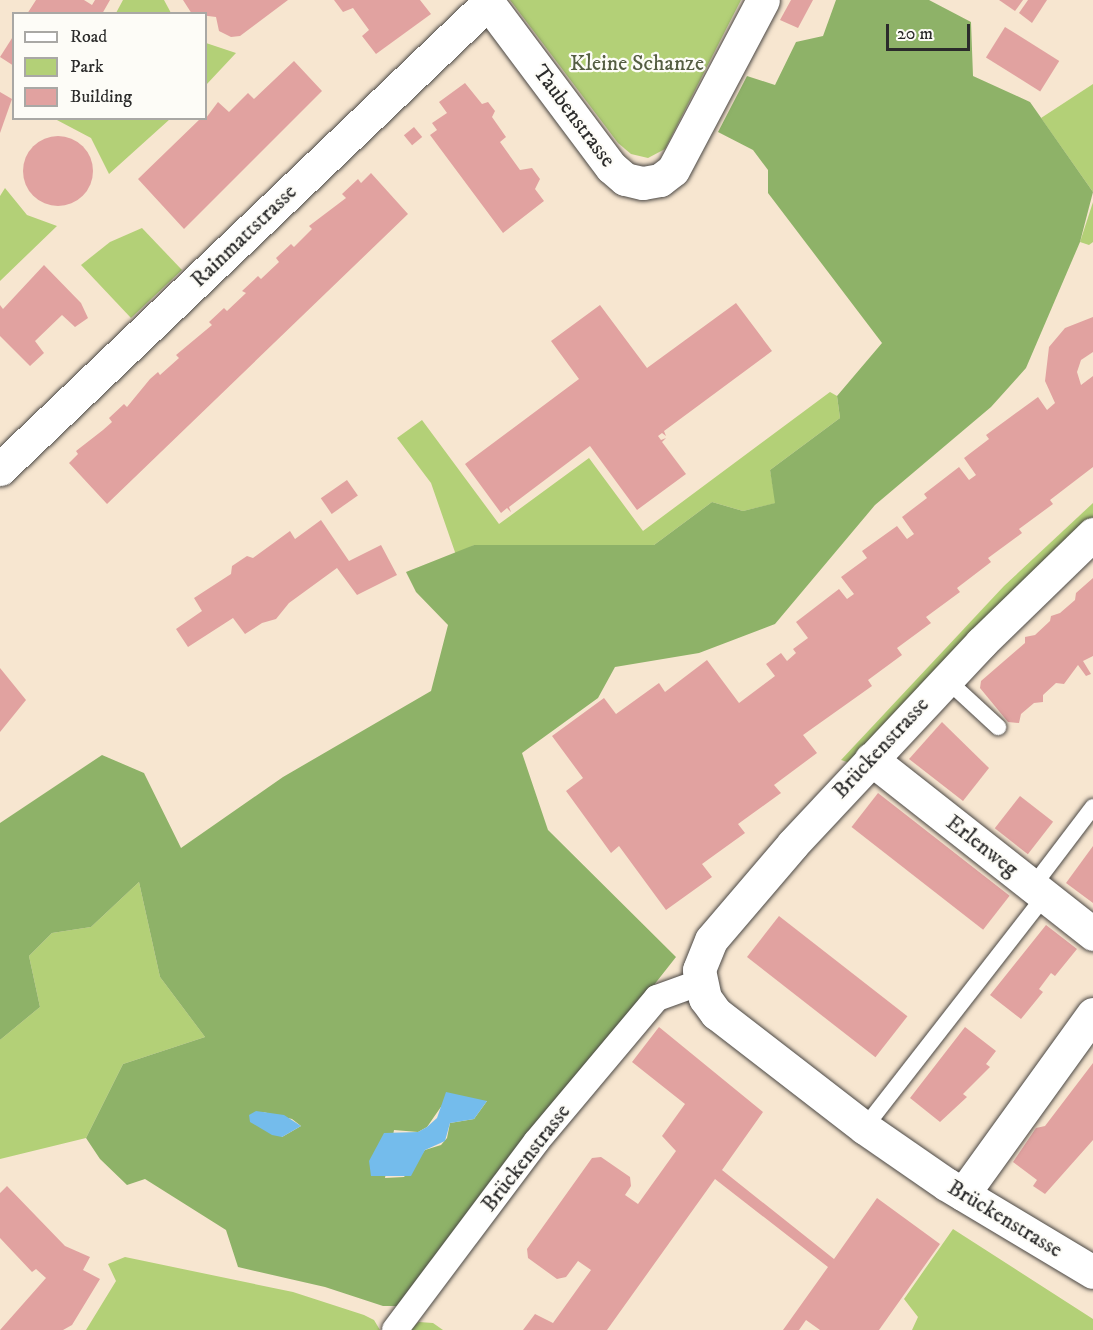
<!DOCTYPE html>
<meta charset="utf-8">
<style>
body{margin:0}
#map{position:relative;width:1093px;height:1330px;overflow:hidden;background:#f7e6d0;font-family:"IM FELL DW Pica",serif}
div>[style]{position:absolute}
.green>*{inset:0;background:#b3d077}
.forest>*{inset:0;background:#8eb268}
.water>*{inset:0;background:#74bcec}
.building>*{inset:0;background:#e1a2a0;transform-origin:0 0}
.round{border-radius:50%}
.roads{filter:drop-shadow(0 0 2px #4a4744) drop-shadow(0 0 2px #4a4744)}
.service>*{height:16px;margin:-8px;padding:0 8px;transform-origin:8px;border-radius:8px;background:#fff}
.pedestrian>*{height:26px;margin:-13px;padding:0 13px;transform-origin:13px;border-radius:13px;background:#fff}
.minor>*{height:33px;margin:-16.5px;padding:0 16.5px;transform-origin:16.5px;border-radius:16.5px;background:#fff}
span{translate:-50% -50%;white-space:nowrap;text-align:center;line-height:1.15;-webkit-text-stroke:4.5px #fdfcf7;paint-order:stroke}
.park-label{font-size:22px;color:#545d42}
.street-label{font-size:22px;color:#2b2b2b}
.legend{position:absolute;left:12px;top:12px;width:195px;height:108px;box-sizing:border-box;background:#fdfcf7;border:2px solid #a9a8a5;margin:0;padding:8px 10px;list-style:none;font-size:18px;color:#2b2b2b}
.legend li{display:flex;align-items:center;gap:12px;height:30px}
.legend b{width:30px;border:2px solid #a9a8a5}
.scale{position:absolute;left:886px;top:24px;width:84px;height:27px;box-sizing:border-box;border:3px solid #2b2b2b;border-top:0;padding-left:8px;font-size:18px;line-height:21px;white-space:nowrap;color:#2b2b2b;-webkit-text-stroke:4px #fdfcf7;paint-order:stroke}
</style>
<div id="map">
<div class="green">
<i style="clip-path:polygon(123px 0,164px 0,171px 13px,116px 13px)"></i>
<i style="clip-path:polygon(510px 0,741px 0,665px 149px,648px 158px,631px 154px,618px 143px)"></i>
<i style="clip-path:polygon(206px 43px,236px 53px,206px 85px)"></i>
<i style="clip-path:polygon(1093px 84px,1093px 192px,1041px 118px)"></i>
<i style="clip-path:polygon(55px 119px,170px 119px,109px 174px,91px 138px)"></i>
<i style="clip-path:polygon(5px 188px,27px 215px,57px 226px,0 281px,0 196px)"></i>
<i style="clip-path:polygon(1093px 202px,1093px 242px,1089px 245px,1080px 242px)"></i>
<i style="clip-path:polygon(142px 228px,182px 270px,131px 318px,81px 265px,110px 242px)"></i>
<i style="clip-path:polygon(830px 392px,837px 396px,840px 418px,770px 470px,776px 503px,743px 511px,712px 502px,654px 545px,474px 545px,456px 555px,431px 483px,397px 438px,422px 420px,499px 524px,589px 458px,643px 531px)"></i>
<i style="clip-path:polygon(1093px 503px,1093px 517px,850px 763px,841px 760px,1004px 586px)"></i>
<i style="clip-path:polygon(139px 882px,160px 977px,205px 1037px,123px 1064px,86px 1138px,0 1159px,0 1040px,40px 1007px,29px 956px,52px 933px,91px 927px)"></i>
<i style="clip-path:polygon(953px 1229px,1093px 1319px,1093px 1330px,912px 1330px,918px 1317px,904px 1299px)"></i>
<i style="clip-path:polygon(125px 1257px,293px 1292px,364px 1315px,374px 1320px,380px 1330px,86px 1330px,116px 1281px,108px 1264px)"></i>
<i style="clip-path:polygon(419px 1322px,433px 1323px,443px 1330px,408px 1330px)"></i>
</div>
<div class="forest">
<i style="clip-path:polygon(evenodd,836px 0,929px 0,971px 22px,973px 76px,1030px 102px,1093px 192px,1080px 242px,1026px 368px,991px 407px,875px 505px,775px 624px,699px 653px,615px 667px,598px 698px,522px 753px,548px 830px,676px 957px,401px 1306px,383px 1306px,325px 1287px,238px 1267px,226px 1230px,145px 1179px,127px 1185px,100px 1159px,86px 1138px,123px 1064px,205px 1037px,160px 977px,139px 882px,91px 927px,52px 933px,29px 956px,40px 1007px,0 1040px,0 823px,102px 755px,144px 773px,181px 848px,283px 777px,431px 691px,448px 625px,416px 592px,406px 572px,474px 545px,654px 545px,712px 502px,743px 511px,775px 503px,770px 470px,840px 418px,837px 396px,882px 343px,768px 193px,768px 170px,753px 150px,718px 132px,747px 76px,775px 85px,796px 42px,823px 36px,836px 0,445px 1101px,487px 1101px,474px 1119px,450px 1123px,447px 1138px,441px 1145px,425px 1150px,404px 1177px,385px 1178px,394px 1130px,418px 1132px,427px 1127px,445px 1101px,836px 0,263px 1112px,292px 1119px,301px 1126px,282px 1137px,263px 1112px)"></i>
</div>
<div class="water">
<i style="clip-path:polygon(446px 1092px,487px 1101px,474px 1119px,450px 1123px,445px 1141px,425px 1150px,411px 1176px,371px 1176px,369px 1161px,384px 1133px,418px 1132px,427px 1127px,437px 1118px)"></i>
<i style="clip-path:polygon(256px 1111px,284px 1115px,301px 1126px,282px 1137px,272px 1135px,250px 1122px,249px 1115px)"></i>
</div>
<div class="building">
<i style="clip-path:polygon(36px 0,84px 0,92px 5px,95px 0,110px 0,102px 14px,27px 14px)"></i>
<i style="clip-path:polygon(183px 0,288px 0,240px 36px,231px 37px,219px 31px,216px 17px,192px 14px)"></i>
<i style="clip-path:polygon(334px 0,420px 0,431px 14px,376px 54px,362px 36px,369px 30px,353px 8px,343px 12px)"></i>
<i style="clip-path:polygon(791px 0,813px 0,798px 28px,780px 20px)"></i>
<i style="clip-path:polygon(999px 0,1023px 0,1015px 11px)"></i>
<i style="clip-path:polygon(1028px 0,1047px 0,1032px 23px,1019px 13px)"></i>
<i style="left:1005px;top:27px;width:64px;height:36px;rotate:32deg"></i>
<i style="clip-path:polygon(14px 35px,14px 66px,0 57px)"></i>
<i style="clip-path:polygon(294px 61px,322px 91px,184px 229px,138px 179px,201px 118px,206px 118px,218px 102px,229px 112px,248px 93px,254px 99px)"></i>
<i style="clip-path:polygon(465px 83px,482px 104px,488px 102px,495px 111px,492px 117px,506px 137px,500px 142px,520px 170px,532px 168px,540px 179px,535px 189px,544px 201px,503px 233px,430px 135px,437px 130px,432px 123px,447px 113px,439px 102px)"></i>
<i style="clip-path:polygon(0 92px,12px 99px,0 133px)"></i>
<i style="left:414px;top:127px;width:13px;height:13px;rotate:51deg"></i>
<i class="round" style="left:23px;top:136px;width:70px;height:70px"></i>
<i style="clip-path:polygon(371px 173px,408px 214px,107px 504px,69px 463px,78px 454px,76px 451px,103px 430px,112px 422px,109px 418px,124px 404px,127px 407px,150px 379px,158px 372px,160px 375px,179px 358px,176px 355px,212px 325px,209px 322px,224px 308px,227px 311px,246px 293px,242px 291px,258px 276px,261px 279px,279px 262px,276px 258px,291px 244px,294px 247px,312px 229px,309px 226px,346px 198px,342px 194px,358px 179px,361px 183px)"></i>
<i style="clip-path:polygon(44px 265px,81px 303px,88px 318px,75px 327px,62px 315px,35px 341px,44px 353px,30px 366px,0 336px,0 305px,3px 309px)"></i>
<i style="clip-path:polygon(736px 303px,772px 351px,664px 431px,666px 436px,662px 433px,658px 436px,661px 440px,666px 438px,662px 442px,686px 474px,637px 510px,590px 446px,509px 507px,511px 512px,507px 508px,501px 513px,465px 464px,579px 379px,551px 341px,600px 305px,647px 368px)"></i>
<i style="clip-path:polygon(1093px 317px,1093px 352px,1081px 360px,1077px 372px,1081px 385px,1093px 376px,1093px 467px,1050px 500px,1053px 504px,1019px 529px,1022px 533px,988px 558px,991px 562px,957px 588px,960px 592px,926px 617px,931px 623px,897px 648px,902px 655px,868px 680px,872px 686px,803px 735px,817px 753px,774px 785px,781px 793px,738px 824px,745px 833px,702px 864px,712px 877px,666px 910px,619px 846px,611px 853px,566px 791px,583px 778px,552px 736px,604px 698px,616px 714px,659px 683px,665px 692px,707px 660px,739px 703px,775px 676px,766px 664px,781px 653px,787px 661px,796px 653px,793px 649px,808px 638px,796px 622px,839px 589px,847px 599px,854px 594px,841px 577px,867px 558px,862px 551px,897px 526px,907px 539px,914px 534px,902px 517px,927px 498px,924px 494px,959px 467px,969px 480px,976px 475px,964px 458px,989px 439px,986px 435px,1038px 397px,1047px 410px,1055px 403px,1045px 381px,1049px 347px,1065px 328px)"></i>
<i style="left:347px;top:480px;width:19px;height:32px;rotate:55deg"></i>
<i style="clip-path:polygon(321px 520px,349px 561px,381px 545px,397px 575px,357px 595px,337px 568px,289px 603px,276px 619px,262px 623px,245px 634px,233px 618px,188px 647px,176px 629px,202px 611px,194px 598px,231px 574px,232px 566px,247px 556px,253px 558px,290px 531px,295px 539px)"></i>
<i style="clip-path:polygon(1093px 578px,1093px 656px,1083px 661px,1091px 674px,1086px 676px,1078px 665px,1064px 684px,1056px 683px,1043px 695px,1043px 702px,1034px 703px,1021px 714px,1019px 723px,1008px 722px,980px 688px,981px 681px,1025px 643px,1025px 637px,1035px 635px,1050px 621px,1051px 616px,1060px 613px,1075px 600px,1076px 593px)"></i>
<i style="clip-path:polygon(0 668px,26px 700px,0 732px)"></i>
<i style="clip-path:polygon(942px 722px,989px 768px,963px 801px,909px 759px)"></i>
<i style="left:878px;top:793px;width:167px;height:43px;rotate:38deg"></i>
<i style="left:1020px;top:796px;width:42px;height:41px;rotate:38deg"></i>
<i style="clip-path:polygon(1093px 846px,1093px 903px,1066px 883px)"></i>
<i style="left:779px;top:916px;width:163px;height:52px;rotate:38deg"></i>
<i style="clip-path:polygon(1046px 925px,1077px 949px,1055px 976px,1051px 973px,1039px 989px,1043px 992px,1021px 1019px,990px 995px)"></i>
<i style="clip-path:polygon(659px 1027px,763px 1112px,722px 1170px,834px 1259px,877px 1198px,940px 1244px,879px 1330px,820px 1330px,806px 1320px,799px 1330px,783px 1330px,828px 1267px,715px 1179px,607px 1330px,523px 1330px,535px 1314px,553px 1323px,591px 1270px,578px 1261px,566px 1277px,557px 1279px,528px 1258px,527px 1249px,592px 1158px,601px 1157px,630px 1177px,631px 1186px,625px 1195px,638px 1204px,676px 1151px,662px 1136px,685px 1104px,632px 1062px)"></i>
<i style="clip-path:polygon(965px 1027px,996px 1051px,986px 1064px,990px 1067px,963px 1094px,967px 1097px,940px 1122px,910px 1098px)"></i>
<i style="clip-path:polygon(1093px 1063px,1093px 1140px,1045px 1194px,1033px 1186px,1037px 1180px,1013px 1162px,1036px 1128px,1045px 1126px)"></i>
<i style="clip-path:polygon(7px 1186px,65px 1246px,90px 1257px,83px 1270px,100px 1279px,72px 1325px,63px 1330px,0 1330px,46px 1278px,36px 1269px,32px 1272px,0 1238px,0 1193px)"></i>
</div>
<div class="roads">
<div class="service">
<i style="left:946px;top:679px;width:71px;rotate:42.7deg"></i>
<i style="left:1033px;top:886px;width:99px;rotate:-52.8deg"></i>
<i style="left:875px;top:1114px;width:276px;rotate:-52.1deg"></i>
</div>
<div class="pedestrian">
<i style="left:395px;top:1330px;width:235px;rotate:-53.1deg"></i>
<i style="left:536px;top:1142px;width:188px;rotate:-50deg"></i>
<i style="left:657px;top:998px;width:47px;rotate:-20deg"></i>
</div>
<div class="minor">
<i style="left:486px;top:0;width:209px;rotate:53.2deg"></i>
<i style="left:611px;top:167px;width:18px;rotate:41deg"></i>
<i style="left:625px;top:179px;width:18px;rotate:13deg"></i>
<i style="left:643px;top:183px;width:17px;rotate:-10deg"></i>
<i style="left:660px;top:180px;width:16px;rotate:-38deg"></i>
<i style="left:673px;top:170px;width:192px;rotate:-62.1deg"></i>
<i style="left:0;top:469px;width:675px;rotate:-43.68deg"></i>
<i style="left:1093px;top:534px;width:156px;rotate:135.8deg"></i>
<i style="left:981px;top:643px;width:275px;rotate:133.1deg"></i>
<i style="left:793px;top:844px;width:126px;rotate:130.5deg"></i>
<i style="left:711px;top:940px;width:32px;rotate:112deg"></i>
<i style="left:699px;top:970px;width:29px;rotate:78deg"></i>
<i style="left:705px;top:998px;width:19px;rotate:54deg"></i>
<i style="left:716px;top:1013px;width:188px;rotate:37.7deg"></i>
<i style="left:865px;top:1128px;width:98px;rotate:34.7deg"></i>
<i style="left:946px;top:1184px;width:171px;rotate:30.9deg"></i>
<i style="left:871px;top:759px;width:283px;rotate:38.2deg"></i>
<i style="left:963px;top:1194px;width:222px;rotate:-54.2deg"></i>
</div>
</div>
<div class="park-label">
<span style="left:637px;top:64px">Kleine Schanze</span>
</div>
<div class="street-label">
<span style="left:574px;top:116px;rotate:53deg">Taubenstrasse</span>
<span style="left:244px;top:236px;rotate:-44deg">Rainmattstrasse</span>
<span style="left:881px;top:748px;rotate:-47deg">Brückenstrasse</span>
<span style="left:982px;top:846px;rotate:38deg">Erlenweg</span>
<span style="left:526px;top:1158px;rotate:-52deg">Brückenstrasse</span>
<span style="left:1005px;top:1219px;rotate:31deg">Brückenstrasse</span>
</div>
<ul class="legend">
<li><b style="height:8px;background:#fff"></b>Road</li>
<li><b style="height:16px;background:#b3d077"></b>Park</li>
<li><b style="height:16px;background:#e1a2a0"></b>Building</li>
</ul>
<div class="scale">20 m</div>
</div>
